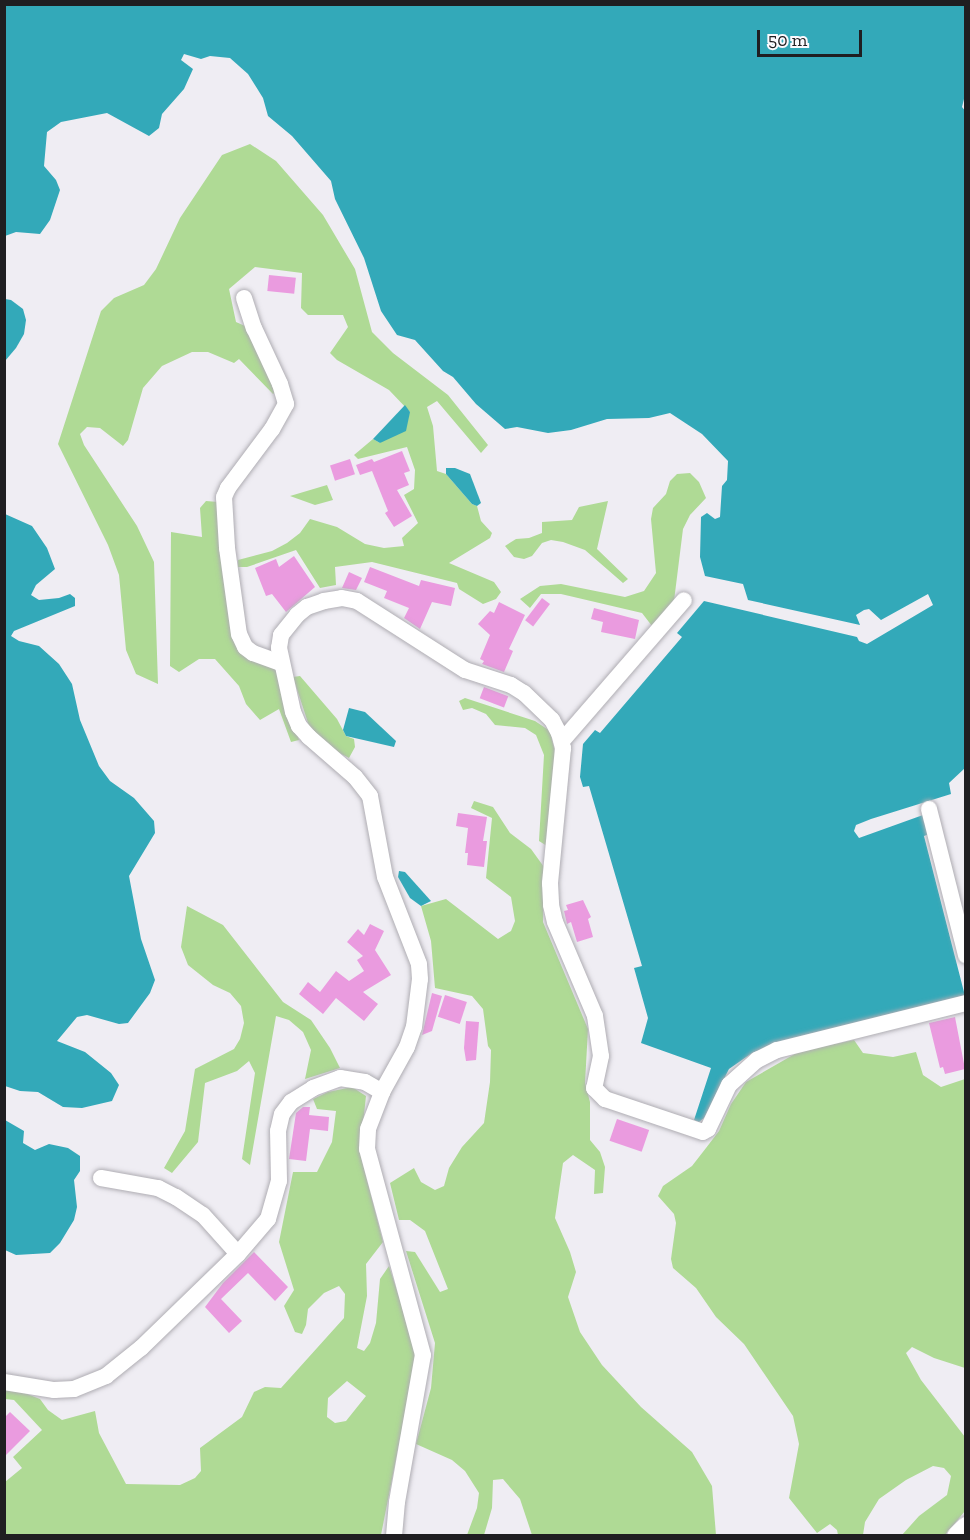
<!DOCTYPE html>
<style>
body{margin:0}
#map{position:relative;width:970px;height:1540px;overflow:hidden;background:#efedf3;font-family:"Zilla Slab",serif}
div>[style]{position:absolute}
.green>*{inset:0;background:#afda95}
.water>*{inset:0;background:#33a9b9}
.building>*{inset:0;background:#ea9bdf;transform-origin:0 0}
.roads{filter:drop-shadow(0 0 2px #afadb3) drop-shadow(0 0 2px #afadb3)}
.minor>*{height:16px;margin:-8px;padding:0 8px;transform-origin:8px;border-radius:8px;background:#fff}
.major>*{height:20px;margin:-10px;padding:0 10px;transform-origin:10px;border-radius:10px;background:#fff}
span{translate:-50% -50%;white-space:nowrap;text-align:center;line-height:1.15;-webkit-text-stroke:5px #fcfafe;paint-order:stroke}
.frame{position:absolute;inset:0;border:6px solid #1f1e21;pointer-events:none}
.scale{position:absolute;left:757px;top:30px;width:105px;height:27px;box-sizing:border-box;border:3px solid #1f1e21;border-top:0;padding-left:8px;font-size:18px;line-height:21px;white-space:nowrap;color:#1f1e21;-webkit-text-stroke:4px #fcfafe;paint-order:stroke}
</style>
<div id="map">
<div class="green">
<i style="clip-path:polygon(250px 144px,276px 161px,323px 215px,355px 269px,372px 332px,393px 353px,448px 395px,488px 445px,481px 453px,437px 401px,427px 407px,433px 426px,437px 471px,446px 474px,472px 504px,477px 506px,481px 521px,492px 533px,490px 538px,449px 563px,494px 582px,501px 592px,496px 599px,483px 604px,459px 589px,457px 583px,372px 562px,335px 567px,336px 585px,320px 588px,296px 550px,247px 567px,238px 567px,238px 560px,272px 551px,287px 543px,300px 533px,310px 519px,337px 527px,365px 544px,384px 548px,404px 546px,402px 538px,418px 523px,404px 495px,414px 489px,415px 470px,407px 447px,358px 459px,354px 455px,373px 439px,380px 443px,410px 412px,389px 390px,337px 360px,330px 353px,348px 327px,343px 315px,308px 315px,301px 308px,302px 273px,255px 267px,229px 289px,236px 322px,245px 326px,277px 391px,273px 394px,239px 359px,234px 363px,208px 352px,192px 352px,162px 366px,143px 388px,128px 440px,123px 446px,100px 428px,87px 427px,80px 434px,84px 445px,137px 526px,154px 562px,158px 684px,136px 674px,126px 650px,119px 575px,108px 545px,58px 444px,101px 311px,114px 298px,144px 285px,156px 269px,180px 218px,222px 155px)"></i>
<i style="clip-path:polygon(690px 473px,699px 482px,706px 498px,690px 515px,683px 529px,674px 601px,652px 626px,642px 613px,561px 594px,541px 594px,530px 608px,520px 599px,540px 586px,561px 584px,625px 597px,644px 591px,656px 573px,651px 519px,653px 508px,666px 494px,670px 481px,677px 474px)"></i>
<i style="clip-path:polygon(327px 485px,333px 500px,315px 505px,290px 496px)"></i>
<i style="clip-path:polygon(206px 501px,218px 502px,231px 628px,276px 670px,299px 740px,291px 742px,279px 709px,260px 720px,246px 704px,239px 686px,215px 659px,199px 659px,179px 672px,170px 666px,171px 532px,202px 537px,200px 508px)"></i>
<i style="clip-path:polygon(608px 501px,597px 549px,628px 579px,623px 583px,585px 550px,563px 542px,551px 540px,542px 543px,532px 556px,524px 559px,514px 557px,505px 546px,516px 539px,529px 538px,542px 533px,542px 522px,572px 520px,579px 507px)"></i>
<i style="clip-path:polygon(300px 676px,337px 719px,346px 736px,354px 739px,355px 747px,349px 758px,330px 748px,310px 729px,293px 677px)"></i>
<i style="clip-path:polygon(465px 698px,535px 721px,550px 731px,555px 752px,547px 846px,539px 841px,544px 755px,536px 735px,525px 728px,495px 725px,486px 714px,472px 708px,463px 710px,459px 701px)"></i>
<i style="clip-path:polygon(474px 801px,493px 807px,510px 833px,531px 849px,544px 867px,543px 922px,588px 1029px,585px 1083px,590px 1102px,590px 1140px,600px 1152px,605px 1167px,603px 1193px,594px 1194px,595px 1170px,573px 1155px,563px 1163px,555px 1218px,570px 1252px,576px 1272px,568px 1297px,580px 1332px,602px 1365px,641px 1407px,692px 1452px,712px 1486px,716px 1535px,532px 1535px,520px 1499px,503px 1479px,493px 1480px,492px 1508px,484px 1535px,467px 1535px,477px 1508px,479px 1493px,465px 1471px,452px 1460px,416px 1444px,431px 1388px,435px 1343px,406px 1251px,415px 1252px,440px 1292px,448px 1289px,425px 1231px,410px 1220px,399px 1220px,390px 1183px,414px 1168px,421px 1182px,435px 1190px,444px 1186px,449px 1168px,462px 1147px,484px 1123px,490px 1082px,491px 1050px,488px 1046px,483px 1009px,472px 996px,435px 988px,431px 941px,421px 906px,446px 899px,498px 939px,511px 931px,515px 921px,511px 897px,486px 878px,492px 818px,471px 808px)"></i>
<i style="clip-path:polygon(187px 906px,223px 925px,283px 1002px,311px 1020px,330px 1048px,340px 1068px,305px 1079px,311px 1050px,303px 1032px,289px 1020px,276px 1016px,250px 1165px,242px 1159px,255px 1073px,249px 1061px,237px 1071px,205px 1083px,198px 1142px,172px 1173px,164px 1168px,185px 1131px,195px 1069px,234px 1049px,240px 1039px,244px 1023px,241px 1006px,230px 993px,213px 985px,188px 965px,181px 947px)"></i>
<i style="clip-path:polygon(854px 1040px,863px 1053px,893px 1057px,916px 1052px,923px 1075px,941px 1087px,965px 1079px,965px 1368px,934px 1358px,912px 1347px,906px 1353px,921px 1380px,965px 1437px,965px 1511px,945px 1535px,902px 1535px,919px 1516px,947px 1495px,951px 1476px,944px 1468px,933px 1466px,906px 1480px,879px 1499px,865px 1522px,863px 1535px,838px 1535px,837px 1530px,830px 1524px,817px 1533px,789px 1498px,799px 1444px,793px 1416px,744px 1344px,716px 1317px,696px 1288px,673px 1268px,671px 1259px,676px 1223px,674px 1214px,658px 1196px,663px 1186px,692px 1166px,706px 1148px,719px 1131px,731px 1104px,746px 1082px,800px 1051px)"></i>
<i style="clip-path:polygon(evenodd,352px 1087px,366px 1096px,360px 1153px,383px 1242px,366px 1264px,367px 1296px,357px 1348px,364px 1351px,370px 1343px,376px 1323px,380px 1279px,389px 1266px,417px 1353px,381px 1535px,5px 1535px,5px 1482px,22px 1468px,13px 1457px,42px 1430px,14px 1400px,5px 1399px,4px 1390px,17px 1390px,40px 1399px,48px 1410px,62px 1420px,95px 1411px,99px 1433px,126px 1484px,180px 1485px,195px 1478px,201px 1471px,200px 1448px,242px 1417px,254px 1392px,265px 1387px,281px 1388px,344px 1318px,345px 1294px,339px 1286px,324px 1293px,308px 1309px,306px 1325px,302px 1334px,295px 1332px,284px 1306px,294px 1290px,279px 1242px,293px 1172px,317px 1172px,332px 1142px,336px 1111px,317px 1109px,313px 1099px,328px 1092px,352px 1087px,347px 1381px,366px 1396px,346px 1421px,335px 1423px,327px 1417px,328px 1398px,347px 1381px)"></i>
</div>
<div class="water">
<i style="clip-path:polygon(5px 5px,965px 5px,966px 91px,962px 107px,966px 112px,965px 768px,949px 783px,951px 794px,871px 819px,856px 825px,854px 831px,859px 838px,923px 815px,929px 834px,924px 836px,965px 996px,778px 1043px,752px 1053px,729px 1069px,704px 1118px,699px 1122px,694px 1120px,711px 1068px,641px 1043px,648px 1018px,634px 968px,642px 966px,589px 786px,583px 787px,580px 777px,583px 744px,595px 730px,600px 733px,682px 637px,677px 633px,704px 601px,857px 637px,859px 641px,867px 644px,933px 605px,928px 594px,881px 620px,869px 609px,864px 610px,856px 615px,860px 625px,748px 600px,743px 584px,705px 576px,700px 557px,701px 517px,707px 513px,715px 519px,720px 517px,722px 486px,727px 480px,728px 461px,702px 434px,670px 413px,649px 418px,607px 419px,571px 430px,548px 433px,517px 427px,505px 429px,476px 404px,453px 377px,443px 371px,415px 340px,397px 335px,381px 311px,364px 258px,335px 199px,331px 181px,292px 136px,268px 116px,263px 98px,248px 74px,230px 58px,210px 56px,201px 59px,184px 54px,181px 60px,193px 69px,184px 89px,162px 114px,159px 128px,149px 136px,107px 113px,61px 122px,47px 132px,44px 166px,56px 180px,60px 190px,50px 220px,40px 234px,16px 232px,5px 236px)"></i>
<i style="clip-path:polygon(5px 299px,11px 300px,23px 309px,26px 320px,24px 334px,16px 348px,5px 361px)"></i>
<i style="clip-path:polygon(405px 405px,410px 412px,406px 431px,380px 443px,373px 439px)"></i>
<i style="clip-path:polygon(446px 468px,455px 468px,470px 474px,481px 503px,477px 506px,472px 504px,446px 474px)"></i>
<i style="clip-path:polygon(5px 514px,32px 526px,47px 548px,55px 569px,36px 585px,31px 595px,39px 600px,59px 598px,70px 594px,75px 598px,75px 606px,14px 631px,11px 636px,19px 641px,39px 646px,59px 664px,72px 684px,80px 720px,99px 766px,110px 781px,134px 798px,154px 821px,155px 833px,129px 876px,141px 939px,155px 980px,150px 993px,128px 1023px,119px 1024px,87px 1015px,77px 1017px,57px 1041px,85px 1052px,111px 1073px,119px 1085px,112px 1101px,82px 1108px,63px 1107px,38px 1092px,20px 1091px,5px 1086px)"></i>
<i style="clip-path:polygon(349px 708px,365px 712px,396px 741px,394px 747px,346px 736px,343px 730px)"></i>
<i style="clip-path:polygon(399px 871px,405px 872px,431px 901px,421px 906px,410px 898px,398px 877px)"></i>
<i style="clip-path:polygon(5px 1120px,24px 1131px,23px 1143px,35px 1150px,49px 1144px,68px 1148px,80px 1156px,80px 1171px,74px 1180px,77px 1207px,74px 1220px,60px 1243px,50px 1253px,16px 1255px,5px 1250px)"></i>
</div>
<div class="building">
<i style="left:269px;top:275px;width:27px;height:16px;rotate:6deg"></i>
<i style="clip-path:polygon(402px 451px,410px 471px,404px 473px,409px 485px,397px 490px,412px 516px,394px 527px,385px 513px,388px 511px,372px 471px,360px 475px,356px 465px,372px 459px,374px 462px)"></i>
<i style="left:350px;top:459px;width:16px;height:21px;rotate:72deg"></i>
<i style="clip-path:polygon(294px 556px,315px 587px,286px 612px,272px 594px,266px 596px,255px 568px,276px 559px,279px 567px)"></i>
<i style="clip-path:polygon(370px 567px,419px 586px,421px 580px,455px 588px,451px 606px,432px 602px,420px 629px,404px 618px,409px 608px,384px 598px,387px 591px,364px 582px)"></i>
<i style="clip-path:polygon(349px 572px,362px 578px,356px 590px,342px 588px)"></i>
<i style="left:542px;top:598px;width:10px;height:28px;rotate:37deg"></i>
<i style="clip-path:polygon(499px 602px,525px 615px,509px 649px,513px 651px,504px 672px,482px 664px,484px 661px,480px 659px,490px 635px,478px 624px,490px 611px,494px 613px)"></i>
<i style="clip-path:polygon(594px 608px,639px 620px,635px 639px,601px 632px,603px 622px,591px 619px)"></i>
<i style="left:484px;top:687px;width:26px;height:12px;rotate:21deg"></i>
<i style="clip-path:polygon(458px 813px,487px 817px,483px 841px,487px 841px,484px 867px,467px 865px,468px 853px,465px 853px,468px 828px,456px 826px)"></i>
<i style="clip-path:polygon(583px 900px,591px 917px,588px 919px,593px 937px,577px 942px,571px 922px,567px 924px,564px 911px,568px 910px,566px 905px)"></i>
<i style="clip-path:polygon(370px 924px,384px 931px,375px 950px,391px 975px,363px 992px,378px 1004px,364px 1021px,336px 998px,323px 1014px,299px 994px,308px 982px,320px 992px,336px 971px,349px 981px,364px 971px,357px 960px,363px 956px,347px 942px,358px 929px,364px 935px)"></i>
<i style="clip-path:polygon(432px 993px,442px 996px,432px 1031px,422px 1035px)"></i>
<i style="left:445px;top:995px;width:23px;height:23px;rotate:18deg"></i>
<i style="clip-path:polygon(955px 1017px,965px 1069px,945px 1074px,943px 1067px,940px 1068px,929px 1023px)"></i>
<i style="clip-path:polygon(466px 1021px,479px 1022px,476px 1060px,466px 1061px,464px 1048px)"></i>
<i style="clip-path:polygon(303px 1107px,310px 1107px,309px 1115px,329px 1117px,328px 1131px,310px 1129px,306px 1161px,289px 1159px,296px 1113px)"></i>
<i style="left:617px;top:1119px;width:34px;height:23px;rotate:19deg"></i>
<i style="clip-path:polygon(254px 1252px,288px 1287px,275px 1301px,248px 1273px,221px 1299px,242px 1321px,229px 1333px,205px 1307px,223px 1283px)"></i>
<i style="clip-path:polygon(10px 1412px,30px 1431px,4px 1457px,4px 1418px)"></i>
</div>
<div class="roads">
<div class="minor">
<i style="left:244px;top:298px;width:32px;rotate:72deg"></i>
<i style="left:254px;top:328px;width:62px;rotate:65.1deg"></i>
<i style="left:280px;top:384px;width:21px;rotate:73deg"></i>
<i style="left:286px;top:404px;width:29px;rotate:119deg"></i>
<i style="left:272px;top:429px;width:74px;rotate:126.7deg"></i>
<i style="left:228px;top:488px;width:10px;rotate:114deg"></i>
<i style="left:224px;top:497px;width:51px;rotate:86.6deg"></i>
<i style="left:227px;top:548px;width:87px;rotate:82.1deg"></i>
<i style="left:239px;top:634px;width:14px;rotate:65deg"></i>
<i style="left:245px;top:647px;width:10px;rotate:37deg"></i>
<i style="left:253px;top:653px;width:30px;rotate:20deg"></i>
<i style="left:562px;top:741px;width:186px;rotate:-49.1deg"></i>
<i style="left:929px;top:809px;width:151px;rotate:75.8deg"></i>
<i style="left:101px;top:1178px;width:58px;rotate:10deg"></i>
<i style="left:158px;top:1188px;width:20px;rotate:27deg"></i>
<i style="left:176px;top:1197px;width:32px;rotate:34deg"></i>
<i style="left:203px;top:1215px;width:52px;rotate:48.1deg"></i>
<i style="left:4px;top:1382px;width:51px;rotate:9.1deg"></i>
<i style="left:54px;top:1390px;width:20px;rotate:-3deg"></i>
<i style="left:74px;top:1389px;width:35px;rotate:-22deg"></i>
<i style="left:106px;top:1376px;width:45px;rotate:-38.7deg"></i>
<i style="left:141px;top:1348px;width:135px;rotate:-44.1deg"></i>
<i style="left:238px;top:1254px;width:46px;rotate:-49.4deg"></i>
<i style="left:268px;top:1219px;width:40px;rotate:-74deg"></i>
<i style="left:279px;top:1181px;width:50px;rotate:-91.1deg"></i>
<i style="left:278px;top:1131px;width:17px;rotate:-77deg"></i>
<i style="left:282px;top:1114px;width:15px;rotate:-53deg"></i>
<i style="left:291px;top:1102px;width:26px;rotate:-32deg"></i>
<i style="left:313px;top:1088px;width:29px;rotate:-20deg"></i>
<i style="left:340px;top:1078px;width:25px;rotate:9deg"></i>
<i style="left:365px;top:1082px;width:20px;rotate:30deg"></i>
<i style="left:394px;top:1536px;width:34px;rotate:-85deg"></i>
<i style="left:397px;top:1502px;width:149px;rotate:-80deg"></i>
<i style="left:423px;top:1355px;width:213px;rotate:-105.2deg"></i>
<i style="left:367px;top:1149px;width:20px;rotate:-87deg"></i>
<i style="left:368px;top:1129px;width:40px;rotate:-69deg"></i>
<i style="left:382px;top:1092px;width:51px;rotate:-60.9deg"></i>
<i style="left:407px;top:1047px;width:21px;rotate:-71deg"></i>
<i style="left:414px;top:1027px;width:48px;rotate:-82.9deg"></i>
<i style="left:420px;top:979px;width:15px;rotate:-94deg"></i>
<i style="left:419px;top:964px;width:93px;rotate:-111.3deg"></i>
<i style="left:385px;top:877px;width:82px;rotate:-100.5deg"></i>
<i style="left:370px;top:796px;width:24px;rotate:-128deg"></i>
<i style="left:355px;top:777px;width:61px;rotate:-139deg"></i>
<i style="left:309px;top:737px;width:15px;rotate:-132deg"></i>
<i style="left:299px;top:726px;width:15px;rotate:-113deg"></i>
<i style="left:293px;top:712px;width:66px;rotate:-102.3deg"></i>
<i style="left:279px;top:648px;width:13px;rotate:-81deg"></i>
<i style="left:281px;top:635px;width:26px;rotate:-51deg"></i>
<i style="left:297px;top:615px;width:13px;rotate:-39deg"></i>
<i style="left:307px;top:607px;width:18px;rotate:-19deg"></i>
<i style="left:324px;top:601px;width:18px;rotate:-9deg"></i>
<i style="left:342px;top:598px;width:15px;rotate:11deg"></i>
<i style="left:357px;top:601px;width:128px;rotate:32.6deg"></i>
<i style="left:465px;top:670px;width:48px;rotate:18.1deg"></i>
<i style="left:511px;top:685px;width:15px;rotate:32deg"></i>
<i style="left:524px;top:693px;width:39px;rotate:44deg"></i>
<i style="left:552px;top:720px;width:15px;rotate:62deg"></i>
<i style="left:559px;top:733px;width:16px;rotate:75deg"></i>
<i style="left:563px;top:748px;width:136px;rotate:95.5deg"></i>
<i style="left:550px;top:883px;width:22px;rotate:87deg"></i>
<i style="left:551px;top:905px;width:17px;rotate:77deg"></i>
<i style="left:555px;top:922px;width:102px;rotate:66.9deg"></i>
<i style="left:595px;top:1016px;width:40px;rotate:81.5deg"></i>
<i style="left:601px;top:1056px;width:33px;rotate:102deg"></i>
<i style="left:594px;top:1088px;width:16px;rotate:45deg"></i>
<i style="left:605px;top:1099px;width:103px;rotate:18.6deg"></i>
<i style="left:703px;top:1132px;width:6px;rotate:-31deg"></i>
<i style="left:708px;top:1129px;width:49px;rotate:-64.5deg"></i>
<i style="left:729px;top:1085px;width:38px;rotate:-42deg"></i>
<i style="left:757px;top:1060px;width:22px;rotate:-27deg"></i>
<i style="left:777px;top:1050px;width:195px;rotate:-14deg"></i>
</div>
<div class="major">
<i style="left:957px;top:1536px;width:13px;rotate:-45deg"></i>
</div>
</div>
<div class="frame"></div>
<div class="scale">50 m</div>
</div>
